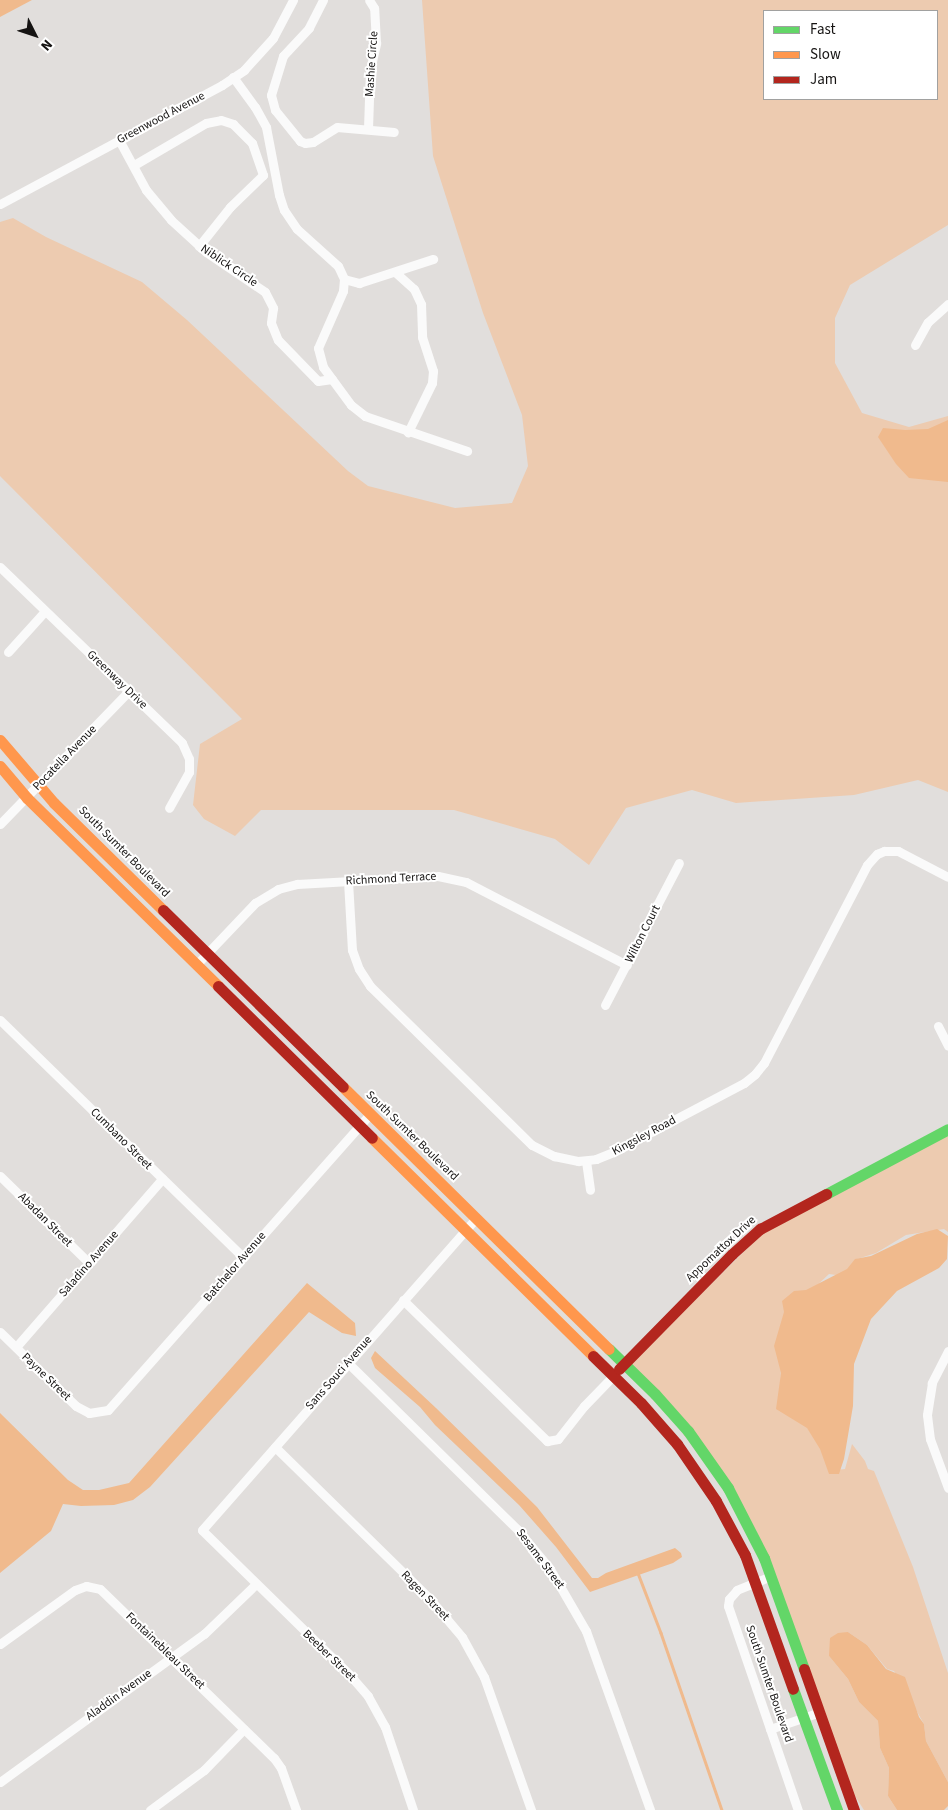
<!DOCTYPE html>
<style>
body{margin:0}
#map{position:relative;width:948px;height:1810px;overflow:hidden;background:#e1dedc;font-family:"Source Sans 3",sans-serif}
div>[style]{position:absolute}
.green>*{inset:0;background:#edcbb0}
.water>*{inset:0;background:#f0ba8d}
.stream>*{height:2.5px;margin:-1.25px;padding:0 1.25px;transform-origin:1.25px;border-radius:1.25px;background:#f0ba8d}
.street>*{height:9px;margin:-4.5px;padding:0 4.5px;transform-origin:4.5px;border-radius:4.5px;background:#fafafa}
.fast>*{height:11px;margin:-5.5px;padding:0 5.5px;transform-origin:5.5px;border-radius:5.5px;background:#63d668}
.slow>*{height:11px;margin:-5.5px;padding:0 5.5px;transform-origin:5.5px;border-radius:5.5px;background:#ff974d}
.jam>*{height:11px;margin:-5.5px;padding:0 5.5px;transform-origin:5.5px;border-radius:5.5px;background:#b3261e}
span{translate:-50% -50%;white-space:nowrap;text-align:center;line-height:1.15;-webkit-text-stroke:4px #fff;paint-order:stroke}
.street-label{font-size:12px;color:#151312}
.legend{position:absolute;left:763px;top:10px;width:175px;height:90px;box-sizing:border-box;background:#fff;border:1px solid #a1a1a0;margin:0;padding:6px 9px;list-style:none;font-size:15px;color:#151312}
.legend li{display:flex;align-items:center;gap:10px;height:25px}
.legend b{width:25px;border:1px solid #a1a1a0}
.north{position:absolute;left:10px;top:10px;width:50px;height:50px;-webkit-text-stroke:4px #fff;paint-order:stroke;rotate:131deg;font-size:14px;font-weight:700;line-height:20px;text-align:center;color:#151312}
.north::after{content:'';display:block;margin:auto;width:18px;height:22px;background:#151312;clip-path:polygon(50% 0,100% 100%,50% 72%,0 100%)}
</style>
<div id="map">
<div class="green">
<i style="clip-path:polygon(evenodd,422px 0,948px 0,948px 225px,850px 285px,835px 318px,835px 363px,862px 413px,909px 427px,948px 416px,948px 792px,918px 780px,854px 795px,736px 803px,692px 790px,626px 808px,589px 865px,555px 839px,454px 810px,261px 810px,235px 836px,204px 819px,193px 805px,200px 744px,242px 719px,0 476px,0 222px,13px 218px,46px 237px,142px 282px,187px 320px,348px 471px,368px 486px,455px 508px,512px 503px,528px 466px,522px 415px,483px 313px,433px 156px,422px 0,764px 11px,937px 11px,937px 99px,764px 99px,764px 11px)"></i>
<i style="clip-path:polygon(948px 1134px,948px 1232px,944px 1229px,906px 1235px,876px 1253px,857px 1259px,843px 1276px,829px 1274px,811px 1291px,781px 1368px,780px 1402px,800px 1417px,836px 1470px,845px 1469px,852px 1444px,865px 1461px,868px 1469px,874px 1471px,913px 1567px,948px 1673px,948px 1782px,926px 1741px,924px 1724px,894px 1671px,887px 1669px,867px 1645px,848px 1632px,829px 1656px,848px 1679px,859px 1702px,878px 1721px,880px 1748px,889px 1768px,888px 1796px,897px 1810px,864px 1810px,853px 1793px,756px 1530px,630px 1364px,763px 1233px)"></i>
</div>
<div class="water">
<i style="clip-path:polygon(0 0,32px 0,0 17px)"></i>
<i style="clip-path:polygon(948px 420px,948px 482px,909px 478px,896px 464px,878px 437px,883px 428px,905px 430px,928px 429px)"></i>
<i style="clip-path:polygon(937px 1229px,948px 1236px,947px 1259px,939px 1268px,897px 1291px,871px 1319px,854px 1364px,853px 1406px,844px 1459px,839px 1474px,829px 1474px,820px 1449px,807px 1428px,776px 1409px,781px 1373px,774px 1346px,784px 1312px,782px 1301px,794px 1291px,806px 1290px,847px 1269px,855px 1259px,871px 1256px,917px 1234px)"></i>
<i style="clip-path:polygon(307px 1283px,355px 1323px,356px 1336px,342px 1333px,309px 1312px,150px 1487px,133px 1500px,114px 1505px,81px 1506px,63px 1504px,51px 1531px,0 1573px,0 1413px,68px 1480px,83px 1490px,99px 1490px,129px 1483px)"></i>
<i style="clip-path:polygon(375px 1351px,436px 1408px,537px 1507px,592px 1578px,598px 1578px,606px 1573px,675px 1548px,681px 1553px,682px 1557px,673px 1563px,590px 1592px,556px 1547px,519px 1505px,435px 1425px,420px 1407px,375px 1368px,371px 1358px)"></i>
<i style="clip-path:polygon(848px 1632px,867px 1645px,886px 1669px,905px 1677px,919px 1717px,924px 1724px,926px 1741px,948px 1782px,948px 1806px,944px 1810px,897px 1810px,888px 1796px,889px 1768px,880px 1748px,878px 1721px,859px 1702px,848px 1679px,829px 1656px,830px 1638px,838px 1633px)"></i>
</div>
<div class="stream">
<i style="left:638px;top:1573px;width:64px;rotate:69deg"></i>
<i style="left:661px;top:1633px;width:187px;rotate:71deg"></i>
</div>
<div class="street">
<i style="left:323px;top:0;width:31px;rotate:117deg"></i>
<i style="left:309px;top:28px;width:38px;rotate:133deg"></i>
<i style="left:283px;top:56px;width:41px;rotate:107.1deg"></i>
<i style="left:271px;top:95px;width:16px;rotate:75deg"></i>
<i style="left:275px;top:110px;width:40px;rotate:51deg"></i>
<i style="left:300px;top:141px;width:5px;rotate:22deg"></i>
<i style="left:305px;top:143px;width:8px;rotate:-7deg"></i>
<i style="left:313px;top:142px;width:28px;rotate:-32deg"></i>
<i style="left:337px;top:127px;width:57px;rotate:5deg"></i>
<i style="left:233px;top:77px;width:37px;rotate:54deg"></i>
<i style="left:255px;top:107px;width:23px;rotate:61deg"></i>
<i style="left:266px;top:127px;width:69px;rotate:79.2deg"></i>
<i style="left:279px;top:195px;width:16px;rotate:72deg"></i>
<i style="left:284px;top:210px;width:23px;rotate:56deg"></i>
<i style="left:297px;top:229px;width:55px;rotate:42.1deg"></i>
<i style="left:338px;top:266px;width:14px;rotate:65deg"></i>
<i style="left:344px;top:279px;width:12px;rotate:95deg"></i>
<i style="left:343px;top:291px;width:62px;rotate:113.7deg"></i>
<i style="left:318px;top:348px;width:20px;rotate:75deg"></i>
<i style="left:323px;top:367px;width:47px;rotate:53.6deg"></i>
<i style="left:351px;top:405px;width:18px;rotate:38deg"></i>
<i style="left:365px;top:416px;width:108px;rotate:18.9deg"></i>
<i style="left:368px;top:129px;width:59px;rotate:-88.1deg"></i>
<i style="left:370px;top:70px;width:28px;rotate:-77deg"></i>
<i style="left:376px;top:43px;width:35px;rotate:-93deg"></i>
<i style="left:374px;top:8px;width:9px;rotate:-122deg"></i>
<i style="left:119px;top:140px;width:57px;rotate:61.6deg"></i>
<i style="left:146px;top:190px;width:39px;rotate:50deg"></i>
<i style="left:171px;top:220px;width:47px;rotate:42.4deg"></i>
<i style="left:206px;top:252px;width:71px;rotate:34.1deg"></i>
<i style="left:265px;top:292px;width:18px;rotate:63deg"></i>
<i style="left:273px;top:308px;width:15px;rotate:98deg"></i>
<i style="left:271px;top:323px;width:18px;rotate:68deg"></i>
<i style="left:278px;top:340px;width:57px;rotate:45.7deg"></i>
<i style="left:318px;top:381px;width:14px;rotate:-8deg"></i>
<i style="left:134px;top:165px;width:83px;rotate:-30.3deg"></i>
<i style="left:206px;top:123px;width:15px;rotate:-11deg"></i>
<i style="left:221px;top:120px;width:13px;rotate:18deg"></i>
<i style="left:233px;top:124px;width:27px;rotate:45deg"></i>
<i style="left:252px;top:143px;width:34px;rotate:71deg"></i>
<i style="left:263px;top:175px;width:46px;rotate:135.9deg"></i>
<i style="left:230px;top:207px;width:50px;rotate:128.5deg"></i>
<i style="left:0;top:204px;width:252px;rotate:-28.2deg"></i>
<i style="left:222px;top:85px;width:27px;rotate:-34deg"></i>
<i style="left:244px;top:70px;width:43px;rotate:-47.8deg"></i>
<i style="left:273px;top:38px;width:43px;rotate:-62.2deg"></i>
<i style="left:395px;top:272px;width:25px;rotate:42deg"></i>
<i style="left:414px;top:289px;width:17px;rotate:65deg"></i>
<i style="left:421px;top:304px;width:33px;rotate:88deg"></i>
<i style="left:422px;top:337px;width:36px;rotate:72deg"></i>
<i style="left:433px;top:371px;width:12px;rotate:95deg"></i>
<i style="left:432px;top:383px;width:55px;rotate:116.1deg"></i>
<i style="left:344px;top:279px;width:16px;rotate:15deg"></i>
<i style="left:359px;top:283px;width:78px;rotate:-18deg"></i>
<i style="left:915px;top:345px;width:26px;rotate:-61deg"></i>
<i style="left:928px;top:322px;width:27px;rotate:-42deg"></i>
<i style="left:0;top:567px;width:253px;rotate:44deg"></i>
<i style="left:182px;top:743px;width:17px;rotate:66deg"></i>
<i style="left:189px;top:759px;width:13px;rotate:90deg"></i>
<i style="left:189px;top:772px;width:41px;rotate:119.1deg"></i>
<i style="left:8px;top:652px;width:55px;rotate:-47.9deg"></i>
<i style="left:0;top:824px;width:185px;rotate:-45.9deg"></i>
<i style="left:348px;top:881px;width:69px;rotate:86.7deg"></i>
<i style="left:352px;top:950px;width:20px;rotate:70deg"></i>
<i style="left:359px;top:969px;width:20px;rotate:57deg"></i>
<i style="left:370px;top:986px;width:227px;rotate:44.5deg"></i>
<i style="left:532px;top:1145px;width:25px;rotate:27deg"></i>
<i style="left:554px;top:1156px;width:25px;rotate:12deg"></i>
<i style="left:578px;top:1161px;width:18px;rotate:-6deg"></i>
<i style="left:596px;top:1159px;width:18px;rotate:-22deg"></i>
<i style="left:613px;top:1152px;width:148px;rotate:-27.8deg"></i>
<i style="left:744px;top:1083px;width:14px;rotate:-39deg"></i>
<i style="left:755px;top:1074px;width:14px;rotate:-51deg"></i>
<i style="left:764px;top:1063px;width:223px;rotate:-62.5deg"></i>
<i style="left:867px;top:865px;width:15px;rotate:-48deg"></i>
<i style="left:877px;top:854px;width:8px;rotate:-23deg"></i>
<i style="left:884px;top:851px;width:14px"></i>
<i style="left:898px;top:851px;width:56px;rotate:27.5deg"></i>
<i style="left:196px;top:965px;width:86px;rotate:-46.4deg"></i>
<i style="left:255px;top:903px;width:27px;rotate:-31deg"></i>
<i style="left:278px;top:889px;width:20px;rotate:-15deg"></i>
<i style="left:297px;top:884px;width:141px;rotate:-3.2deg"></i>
<i style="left:438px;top:876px;width:29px;rotate:12deg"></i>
<i style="left:466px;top:882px;width:181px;rotate:27.3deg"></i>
<i style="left:605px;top:1005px;width:160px;rotate:-62.5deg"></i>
<i style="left:0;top:1020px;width:339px;rotate:44.3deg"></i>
<i style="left:938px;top:1026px;width:22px;rotate:63deg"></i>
<i style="left:586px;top:1161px;width:29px;rotate:82deg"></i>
<i style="left:0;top:1176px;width:124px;rotate:44.3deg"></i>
<i style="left:403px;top:1300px;width:202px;rotate:44.4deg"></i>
<i style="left:547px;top:1441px;width:11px;rotate:-10deg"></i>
<i style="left:558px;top:1439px;width:42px;rotate:-51.8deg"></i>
<i style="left:584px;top:1406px;width:42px;rotate:-46deg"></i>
<i style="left:0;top:1332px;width:106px;rotate:44.2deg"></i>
<i style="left:76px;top:1406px;width:15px;rotate:28deg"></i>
<i style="left:89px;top:1413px;width:19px;rotate:-9deg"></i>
<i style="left:108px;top:1410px;width:395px;rotate:-48.5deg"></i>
<i style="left:16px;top:1347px;width:223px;rotate:-49deg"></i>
<i style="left:948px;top:1351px;width:36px;rotate:117deg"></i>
<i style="left:932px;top:1383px;width:32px;rotate:99deg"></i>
<i style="left:927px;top:1415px;width:24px;rotate:83deg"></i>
<i style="left:930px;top:1439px;width:52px;rotate:69.8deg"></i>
<i style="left:348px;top:1363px;width:238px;rotate:44.5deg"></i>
<i style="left:518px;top:1530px;width:50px;rotate:50.6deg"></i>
<i style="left:550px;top:1569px;width:72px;rotate:59.9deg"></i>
<i style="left:586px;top:1631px;width:190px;rotate:70.3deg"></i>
<i style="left:275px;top:1447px;width:216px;rotate:44.4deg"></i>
<i style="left:429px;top:1598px;width:51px;rotate:49.8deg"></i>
<i style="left:462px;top:1637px;width:46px;rotate:61.2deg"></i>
<i style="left:484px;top:1677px;width:141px;rotate:70.5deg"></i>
<i style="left:771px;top:1576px;width:37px;rotate:158deg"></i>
<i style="left:737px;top:1590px;width:12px;rotate:132deg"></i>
<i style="left:729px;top:1599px;width:7px;rotate:98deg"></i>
<i style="left:728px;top:1606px;width:216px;rotate:71.1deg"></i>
<i style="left:0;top:1644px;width:92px;rotate:-35.8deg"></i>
<i style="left:75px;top:1590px;width:12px;rotate:-20deg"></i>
<i style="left:86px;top:1586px;width:14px;rotate:12deg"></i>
<i style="left:100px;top:1589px;width:243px;rotate:44.2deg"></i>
<i style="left:274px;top:1758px;width:12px;rotate:55deg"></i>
<i style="left:281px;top:1768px;width:45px;rotate:70.3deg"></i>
<i style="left:770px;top:1729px;width:53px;rotate:-18.8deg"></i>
<i style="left:0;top:1782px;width:252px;rotate:-36deg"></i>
<i style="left:204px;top:1634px;width:72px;rotate:-43.9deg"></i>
<i style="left:150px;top:1810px;width:67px;rotate:-36.5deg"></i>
<i style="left:204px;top:1770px;width:57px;rotate:-45.7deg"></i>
<i style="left:413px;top:1810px;width:88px;rotate:-108.6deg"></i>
<i style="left:385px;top:1727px;width:35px;rotate:-119deg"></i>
<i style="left:368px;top:1696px;width:28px;rotate:-131deg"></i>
<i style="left:350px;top:1675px;width:207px;rotate:-135.6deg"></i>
<i style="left:202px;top:1530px;width:415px;rotate:-48.7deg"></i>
</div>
<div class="fast">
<i style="left:826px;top:1194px;width:138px;rotate:-28deg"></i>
<i style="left:609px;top:1349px;width:64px;rotate:44.4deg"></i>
<i style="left:655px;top:1394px;width:50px;rotate:48.3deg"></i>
<i style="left:688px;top:1431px;width:70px;rotate:54.9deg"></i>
<i style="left:728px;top:1488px;width:79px;rotate:62.8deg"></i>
<i style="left:764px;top:1558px;width:118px;rotate:70.2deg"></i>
<i style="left:793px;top:1689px;width:129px;rotate:70deg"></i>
</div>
<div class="slow">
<i style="left:0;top:740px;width:83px;rotate:49.4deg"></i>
<i style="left:54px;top:803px;width:153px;rotate:44.5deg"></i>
<i style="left:0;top:766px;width:42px;rotate:49.8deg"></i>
<i style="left:27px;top:798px;width:268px;rotate:44.5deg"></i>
<i style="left:343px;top:1087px;width:373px;rotate:44.6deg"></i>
<i style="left:372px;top:1138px;width:310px;rotate:44.6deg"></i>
</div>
<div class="jam">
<i style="left:163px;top:910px;width:252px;rotate:44.5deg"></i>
<i style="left:218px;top:986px;width:216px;rotate:44.6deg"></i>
<i style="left:593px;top:1356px;width:67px;rotate:44.4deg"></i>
<i style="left:641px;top:1403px;width:55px;rotate:48.7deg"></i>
<i style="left:677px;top:1444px;width:69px;rotate:55.6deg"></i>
<i style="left:716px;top:1501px;width:61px;rotate:61.8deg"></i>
<i style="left:745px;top:1555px;width:142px;rotate:70.3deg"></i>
<i style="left:619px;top:1369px;width:161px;rotate:-45.5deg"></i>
<i style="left:732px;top:1254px;width:38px;rotate:-42deg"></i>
<i style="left:760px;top:1229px;width:75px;rotate:-27.9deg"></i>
<i style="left:804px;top:1669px;width:150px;rotate:70.5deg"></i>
</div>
<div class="street-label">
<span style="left:372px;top:64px;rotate:-86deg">Mashie Circle</span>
<span style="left:161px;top:118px;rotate:-28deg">Greenwood Avenue</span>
<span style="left:229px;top:266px;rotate:34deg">Niblick Circle</span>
<span style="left:117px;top:680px;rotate:44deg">Greenway Drive</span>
<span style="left:65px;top:758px;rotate:-46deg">Pocatella Avenue</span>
<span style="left:124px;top:852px;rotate:45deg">South Sumter Boulevard</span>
<span style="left:391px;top:879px;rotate:-3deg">Richmond Terrace</span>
<span style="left:643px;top:934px;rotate:-63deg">Wilton Court</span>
<span style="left:412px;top:1136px;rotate:44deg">South Sumter Boulevard</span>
<span style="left:644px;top:1136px;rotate:-28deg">Kingsley Road</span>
<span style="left:121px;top:1139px;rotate:45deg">Cumbano Street</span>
<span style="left:45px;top:1220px;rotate:45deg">Abadan Street</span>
<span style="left:721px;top:1249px;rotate:-43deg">Appomattox Drive</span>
<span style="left:89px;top:1264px;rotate:-49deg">Saladino Avenue</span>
<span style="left:235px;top:1267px;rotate:-49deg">Batchelor Avenue</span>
<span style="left:339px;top:1373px;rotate:-49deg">Sans Souci Avenue</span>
<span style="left:46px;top:1377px;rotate:44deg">Payne Street</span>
<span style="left:540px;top:1559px;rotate:53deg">Sesame Street</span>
<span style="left:425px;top:1596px;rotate:46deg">Ragen Street</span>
<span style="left:165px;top:1651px;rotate:44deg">Fontainebleau Street</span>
<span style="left:329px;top:1656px;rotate:44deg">Beeber Street</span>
<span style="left:769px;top:1684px;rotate:71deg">South Sumter Boulevard</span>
<span style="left:119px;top:1695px;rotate:-36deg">Aladdin Avenue</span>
</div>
<ul class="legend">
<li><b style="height:6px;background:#63d668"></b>Fast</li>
<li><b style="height:6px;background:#ff974d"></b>Slow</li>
<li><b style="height:6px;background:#b3261e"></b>Jam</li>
</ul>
<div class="north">N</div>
</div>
